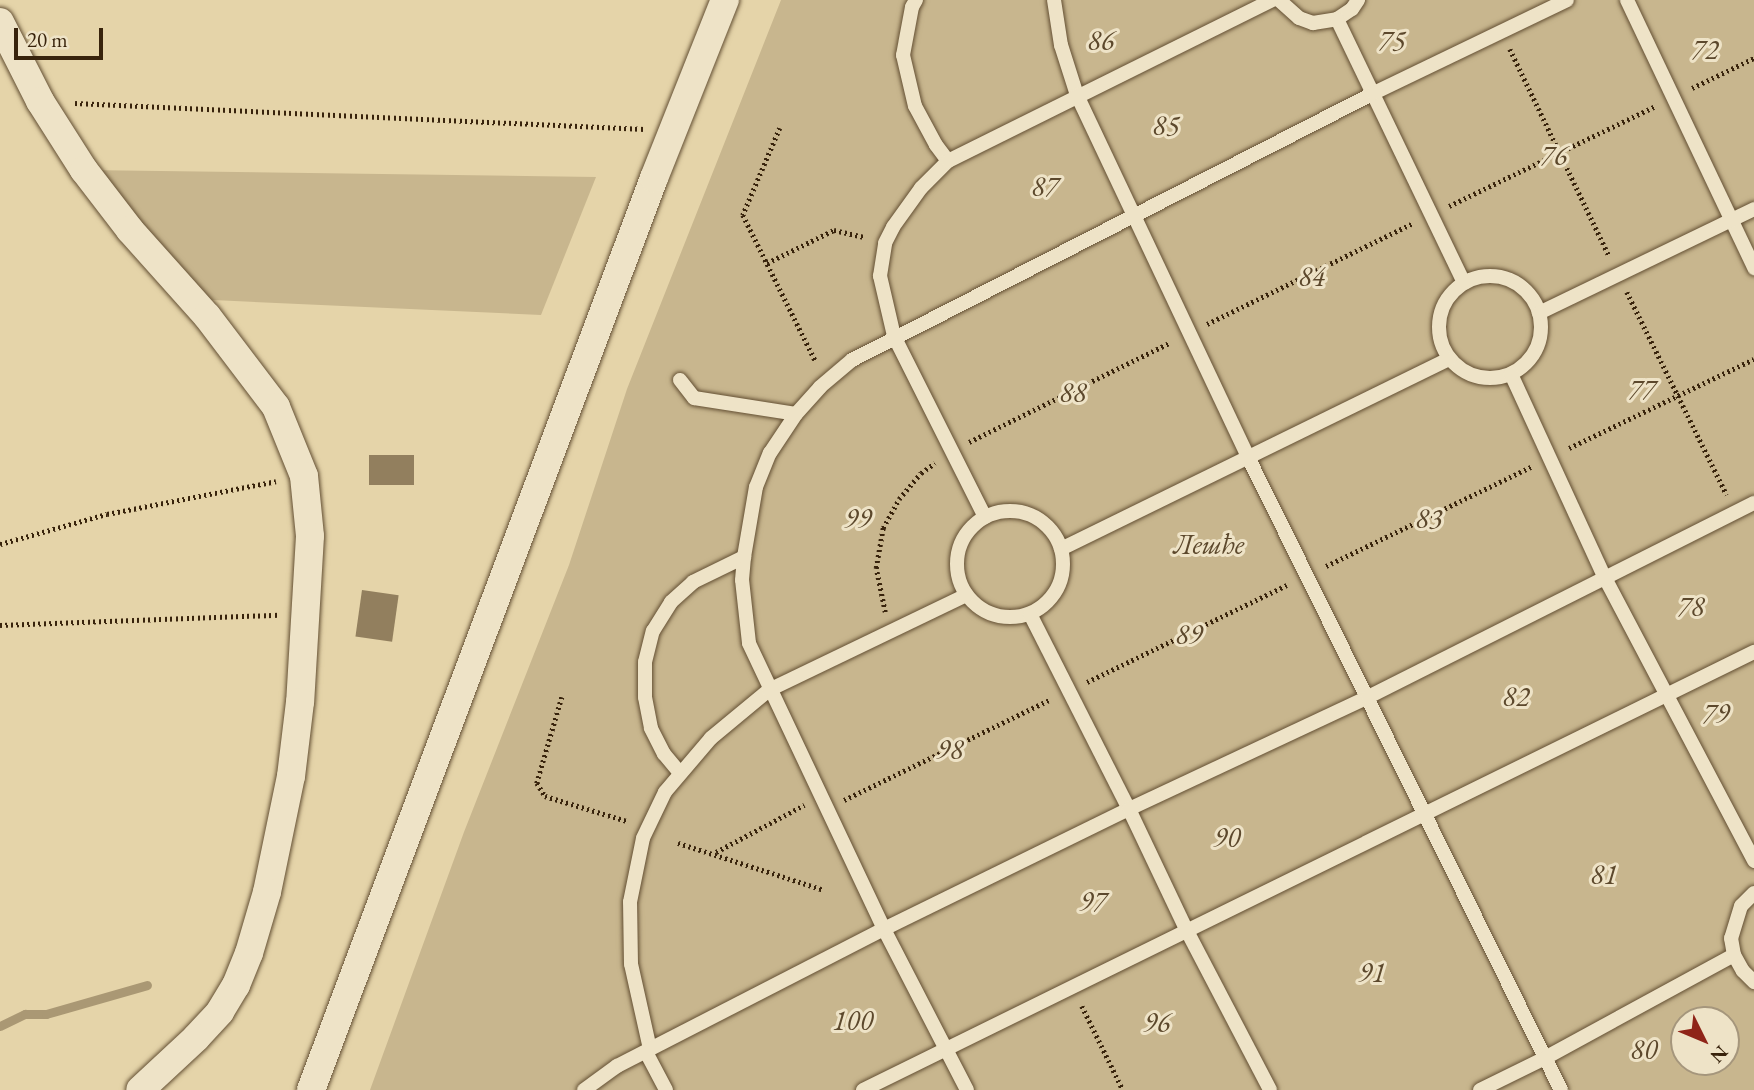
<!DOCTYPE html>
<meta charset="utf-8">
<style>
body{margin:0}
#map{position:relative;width:1754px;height:1090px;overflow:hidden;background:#e5d4a9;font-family:"EB Garamond",serif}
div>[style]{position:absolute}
.green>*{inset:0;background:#c8b68e}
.stream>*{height:9px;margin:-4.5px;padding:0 4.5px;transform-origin:4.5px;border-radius:4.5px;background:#aa9874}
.building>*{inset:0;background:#927f5e;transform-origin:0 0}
.path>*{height:4.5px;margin-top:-2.25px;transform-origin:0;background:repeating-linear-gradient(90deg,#38230c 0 2px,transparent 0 5.5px)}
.roads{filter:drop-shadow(0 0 2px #634f33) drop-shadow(0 0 2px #634f33)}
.lane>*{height:14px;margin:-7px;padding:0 7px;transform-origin:7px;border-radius:7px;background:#eee3c7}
.lane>.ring{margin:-7px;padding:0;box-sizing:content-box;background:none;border:14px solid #eee3c7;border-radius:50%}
.street>*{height:28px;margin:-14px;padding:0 14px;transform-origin:14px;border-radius:14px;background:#eee3c7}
span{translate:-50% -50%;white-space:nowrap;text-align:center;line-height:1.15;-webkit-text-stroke:6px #eee3c7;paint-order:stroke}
.park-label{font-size:28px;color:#5c482c;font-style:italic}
.north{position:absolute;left:1670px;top:1006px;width:70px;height:70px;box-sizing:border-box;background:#eee3c7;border:2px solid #a5967c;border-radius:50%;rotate:133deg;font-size:19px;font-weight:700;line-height:28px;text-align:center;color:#38230c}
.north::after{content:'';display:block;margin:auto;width:24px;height:32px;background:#8f2418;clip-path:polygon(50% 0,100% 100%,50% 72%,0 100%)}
.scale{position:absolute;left:14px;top:28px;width:89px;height:32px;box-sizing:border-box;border:4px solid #38230c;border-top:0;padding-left:9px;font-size:21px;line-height:24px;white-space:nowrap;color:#38230c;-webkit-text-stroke:5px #eee3c7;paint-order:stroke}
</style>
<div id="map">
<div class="green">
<i style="clip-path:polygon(evenodd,781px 0,1754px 0,1754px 1090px,370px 1090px,464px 832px,569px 565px,627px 389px,781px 0,1684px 1020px,1726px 1020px,1726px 1062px,1684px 1062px,1684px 1020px)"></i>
<i style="clip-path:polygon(84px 170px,596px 177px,541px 315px,191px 299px)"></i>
</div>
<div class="stream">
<i style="left:0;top:1026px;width:28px;rotate:-26deg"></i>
<i style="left:25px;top:1014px;width:21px"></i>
<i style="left:46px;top:1014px;width:105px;rotate:-16deg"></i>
</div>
<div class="building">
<i style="left:369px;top:455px;width:45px;height:30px"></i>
<i style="left:362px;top:590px;width:37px;height:47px;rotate:8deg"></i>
</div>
<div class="path">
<i style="left:1510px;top:49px;width:229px;rotate:64.4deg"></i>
<i style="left:1692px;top:88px;width:69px;rotate:-25.8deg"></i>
<i style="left:75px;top:103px;width:570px;rotate:2.62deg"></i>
<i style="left:780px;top:128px;width:95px;rotate:113deg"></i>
<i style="left:743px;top:215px;width:162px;rotate:63.6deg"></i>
<i style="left:1449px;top:206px;width:230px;rotate:-25.8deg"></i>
<i style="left:767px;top:263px;width:75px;rotate:-26.2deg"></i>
<i style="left:834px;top:230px;width:31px;rotate:13deg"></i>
<i style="left:1627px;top:292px;width:226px;rotate:63.8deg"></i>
<i style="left:1207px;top:324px;width:229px;rotate:-26.1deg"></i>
<i style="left:969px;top:442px;width:225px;rotate:-26.3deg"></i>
<i style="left:1569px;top:448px;width:205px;rotate:-25.7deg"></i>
<i style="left:0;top:544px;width:111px;rotate:-15.7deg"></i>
<i style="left:107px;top:514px;width:172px;rotate:-11deg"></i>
<i style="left:1326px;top:566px;width:230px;rotate:-25.8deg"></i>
<i style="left:885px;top:612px;width:45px;rotate:-101.6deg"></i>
<i style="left:876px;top:568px;width:41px;rotate:-80.1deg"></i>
<i style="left:883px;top:528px;width:33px;rotate:-61deg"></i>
<i style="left:899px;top:499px;width:34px;rotate:-50deg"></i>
<i style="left:921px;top:473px;width:17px;rotate:-36deg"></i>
<i style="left:0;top:625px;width:279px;rotate:-2.1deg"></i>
<i style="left:1087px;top:682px;width:222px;rotate:-25.9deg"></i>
<i style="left:562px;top:697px;width:90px;rotate:106.2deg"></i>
<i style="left:537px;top:783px;width:15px;rotate:58deg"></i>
<i style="left:545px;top:796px;width:86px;rotate:17deg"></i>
<i style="left:844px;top:800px;width:230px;rotate:-26deg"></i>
<i style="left:678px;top:843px;width:153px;rotate:17.8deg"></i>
<i style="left:716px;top:852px;width:100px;rotate:-28.1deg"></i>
<i style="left:1082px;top:1006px;width:93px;rotate:64deg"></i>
</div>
<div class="roads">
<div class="lane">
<i style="left:916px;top:0;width:8px;rotate:120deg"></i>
<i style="left:912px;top:7px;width:49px;rotate:100.6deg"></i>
<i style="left:903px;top:55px;width:52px;rotate:76.8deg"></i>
<i style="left:915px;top:106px;width:44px;rotate:61.7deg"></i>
<i style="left:936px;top:145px;width:20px;rotate:53deg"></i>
<i style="left:1054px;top:0;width:46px;rotate:81.2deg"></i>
<i style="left:1061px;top:45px;width:52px;rotate:72.3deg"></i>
<i style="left:1077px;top:95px;width:400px;rotate:64.7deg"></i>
<i style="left:1248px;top:457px;width:706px;rotate:63.69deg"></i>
<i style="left:1279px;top:0;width:27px;rotate:42deg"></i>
<i style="left:1299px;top:18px;width:15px;rotate:20deg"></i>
<i style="left:1313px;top:23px;width:24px;rotate:-9deg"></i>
<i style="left:1337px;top:19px;width:18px;rotate:-34deg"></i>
<i style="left:1352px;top:9px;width:11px;rotate:-56deg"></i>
<i style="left:1627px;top:0;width:297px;rotate:64.6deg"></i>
<i style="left:1337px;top:19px;width:293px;rotate:64.3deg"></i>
<i class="ring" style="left:1439px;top:276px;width:88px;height:88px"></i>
<i style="left:1539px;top:313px;width:239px;rotate:-25.8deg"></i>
<i style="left:1511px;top:374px;width:225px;rotate:65.3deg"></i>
<i style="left:1605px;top:578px;width:320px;rotate:62.2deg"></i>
<i style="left:680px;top:380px;width:23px;rotate:52deg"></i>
<i style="left:694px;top:398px;width:103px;rotate:8.9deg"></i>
<i class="ring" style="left:957px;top:511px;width:92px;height:92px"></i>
<i style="left:985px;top:517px;width:203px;rotate:-116.7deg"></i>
<i style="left:894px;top:336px;width:62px;rotate:-103.1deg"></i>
<i style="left:880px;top:276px;width:33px;rotate:-81deg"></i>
<i style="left:885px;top:243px;width:18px;rotate:-63deg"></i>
<i style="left:893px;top:227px;width:48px;rotate:-54.3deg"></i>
<i style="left:921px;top:188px;width:38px;rotate:-45deg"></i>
<i style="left:948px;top:161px;width:363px;rotate:-26.4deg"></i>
<i style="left:1061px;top:549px;width:432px;rotate:-26.1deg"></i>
<i style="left:1030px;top:614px;width:219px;rotate:63.1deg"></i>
<i style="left:1129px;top:809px;width:135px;rotate:64.6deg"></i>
<i style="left:1187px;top:931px;width:179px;rotate:62.4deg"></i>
<i style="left:680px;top:773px;width:25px;rotate:-130deg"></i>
<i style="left:664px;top:754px;width:29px;rotate:-117deg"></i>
<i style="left:651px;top:728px;width:32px;rotate:-101deg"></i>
<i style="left:645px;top:697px;width:35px;rotate:-90deg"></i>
<i style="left:645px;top:662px;width:32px;rotate:-76deg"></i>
<i style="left:653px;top:631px;width:34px;rotate:-58deg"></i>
<i style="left:671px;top:602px;width:30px;rotate:-42deg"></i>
<i style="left:693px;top:582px;width:57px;rotate:-26.1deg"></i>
<i style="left:1754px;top:893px;width:18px;rotate:135deg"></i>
<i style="left:1741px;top:906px;width:34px;rotate:107deg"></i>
<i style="left:1731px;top:938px;width:17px;rotate:80deg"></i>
<i style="left:1734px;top:955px;width:18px;rotate:61deg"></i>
<i style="left:1743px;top:971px;width:16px;rotate:45deg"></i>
<i style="left:650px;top:1049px;width:87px;rotate:-102.6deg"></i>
<i style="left:631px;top:964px;width:62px;rotate:-90.9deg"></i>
<i style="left:630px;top:902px;width:65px;rotate:-78.5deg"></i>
<i style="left:643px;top:838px;width:51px;rotate:-64.4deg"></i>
<i style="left:665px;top:792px;width:71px;rotate:-49.6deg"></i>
<i style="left:711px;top:738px;width:75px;rotate:-39.6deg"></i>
<i style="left:769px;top:690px;width:219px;rotate:-25.7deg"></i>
<i style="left:646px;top:1052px;width:43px;rotate:62.2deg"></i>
<i style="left:584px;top:1090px;width:41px;rotate:-36deg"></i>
<i style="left:617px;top:1066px;width:300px;rotate:-27.2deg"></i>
<i style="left:884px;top:929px;width:273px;rotate:-26.1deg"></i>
<i style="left:1129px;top:809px;width:264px;rotate:-25.1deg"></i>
<i style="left:1368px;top:697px;width:432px;rotate:-26.7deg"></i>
<i style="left:863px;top:1090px;width:993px;rotate:-26.18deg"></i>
<i style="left:967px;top:1090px;width:181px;rotate:-117.3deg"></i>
<i style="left:884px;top:929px;width:316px;rotate:-115.3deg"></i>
<i style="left:749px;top:643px;width:63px;rotate:-96.3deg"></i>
<i style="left:742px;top:580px;width:23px;rotate:-85deg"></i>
<i style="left:744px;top:557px;width:71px;rotate:-80.3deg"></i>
<i style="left:756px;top:487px;width:37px;rotate:-68deg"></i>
<i style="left:770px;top:453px;width:47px;rotate:-56.3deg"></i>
<i style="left:796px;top:414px;width:36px;rotate:-48deg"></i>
<i style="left:820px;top:387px;width:42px;rotate:-40.2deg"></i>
<i style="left:852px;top:360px;width:586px;rotate:-27.09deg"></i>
<i style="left:1374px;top:93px;width:214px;rotate:-25.7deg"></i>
<i style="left:1480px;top:1090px;width:72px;rotate:-26.2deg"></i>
<i style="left:1545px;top:1058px;width:215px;rotate:-28.6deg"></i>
</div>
<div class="street">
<i style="left:0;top:22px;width:89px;rotate:63.1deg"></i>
<i style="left:40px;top:101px;width:82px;rotate:57.5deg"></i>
<i style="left:84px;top:170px;width:76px;rotate:52.5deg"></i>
<i style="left:130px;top:230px;width:115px;rotate:48.2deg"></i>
<i style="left:207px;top:316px;width:114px;rotate:52.8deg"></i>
<i style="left:276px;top:407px;width:74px;rotate:67.9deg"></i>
<i style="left:304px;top:476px;width:60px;rotate:84.3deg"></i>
<i style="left:310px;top:536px;width:166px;rotate:93.4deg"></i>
<i style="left:300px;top:702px;width:75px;rotate:96.9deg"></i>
<i style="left:291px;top:776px;width:118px;rotate:101.7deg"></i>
<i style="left:267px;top:892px;width:64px;rotate:106.4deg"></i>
<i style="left:249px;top:953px;width:35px;rotate:112deg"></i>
<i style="left:236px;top:985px;width:31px;rotate:121deg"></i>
<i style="left:220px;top:1012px;width:35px;rotate:133deg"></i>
<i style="left:196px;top:1038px;width:76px;rotate:137.1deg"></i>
<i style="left:311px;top:1090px;width:974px;rotate:-69.39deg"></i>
<i style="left:654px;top:178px;width:192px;rotate:-68.3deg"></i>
</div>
</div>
<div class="park-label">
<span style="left:1101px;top:40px">86</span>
<span style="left:1392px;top:40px">75</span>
<span style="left:1705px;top:49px">72</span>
<span style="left:1166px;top:125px">85</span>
<span style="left:1554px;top:155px">76</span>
<span style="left:1045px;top:186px">87</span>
<span style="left:1312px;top:276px">84</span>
<span style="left:1642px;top:389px">77</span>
<span style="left:1073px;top:392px">88</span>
<span style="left:858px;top:518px">99</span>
<span style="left:1429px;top:518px">83</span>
<span style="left:1209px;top:544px">Лешће</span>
<span style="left:1691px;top:606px">78</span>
<span style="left:1189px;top:634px">89</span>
<span style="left:1516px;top:696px">82</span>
<span style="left:1716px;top:713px">79</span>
<span style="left:950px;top:749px">98</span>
<span style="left:1227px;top:837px">90</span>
<span style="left:1604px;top:874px">81</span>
<span style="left:1093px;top:901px">97</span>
<span style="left:1372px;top:972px">91</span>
<span style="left:853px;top:1020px">100</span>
<span style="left:1157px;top:1022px">96</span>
<span style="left:1644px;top:1049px">80</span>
</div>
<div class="north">N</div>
<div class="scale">20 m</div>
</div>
